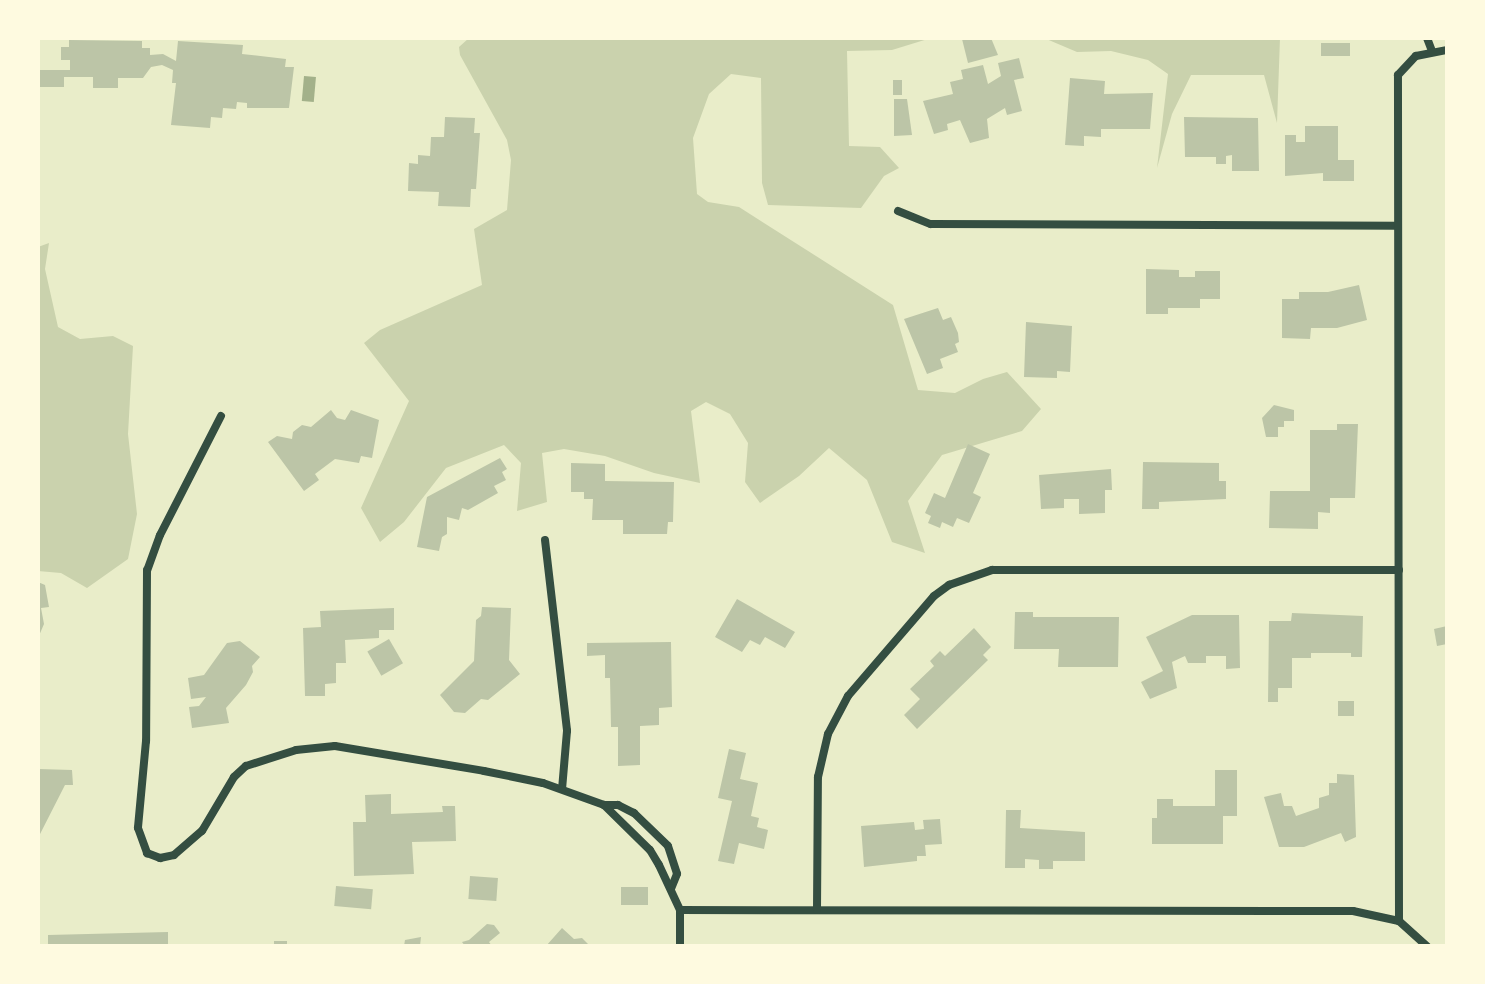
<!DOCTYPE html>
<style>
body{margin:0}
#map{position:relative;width:1485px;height:984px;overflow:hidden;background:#e9edc9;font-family:"Noto Sans",sans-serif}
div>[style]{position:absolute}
.green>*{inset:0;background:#cad2ad}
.water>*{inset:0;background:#a3b18a;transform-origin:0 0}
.building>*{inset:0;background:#bcc5a7;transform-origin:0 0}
.minor>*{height:8px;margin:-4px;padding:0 4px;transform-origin:4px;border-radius:4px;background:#344e41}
span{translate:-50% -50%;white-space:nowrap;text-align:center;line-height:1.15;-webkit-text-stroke:8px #fefae0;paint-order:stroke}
.frame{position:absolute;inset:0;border:40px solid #fefae0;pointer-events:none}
</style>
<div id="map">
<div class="green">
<i style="clip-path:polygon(469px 38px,931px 38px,892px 50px,847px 51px,849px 146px,880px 147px,899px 168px,884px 176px,861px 208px,768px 205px,762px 183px,761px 78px,731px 74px,709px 94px,693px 138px,697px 194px,708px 202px,739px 207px,893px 305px,918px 390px,955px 393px,983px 379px,1007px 372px,1041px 409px,1022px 431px,942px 455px,908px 501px,925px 553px,892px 542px,867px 480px,829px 448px,799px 476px,760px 503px,745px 482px,748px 443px,730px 414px,706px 402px,691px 411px,700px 483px,654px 473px,605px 456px,564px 449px,542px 453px,547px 502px,517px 511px,521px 463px,504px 445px,446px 468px,404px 522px,380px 542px,361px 508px,409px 401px,364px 343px,380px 330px,482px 285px,474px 229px,507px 210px,511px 160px,507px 140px,460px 55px,459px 47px)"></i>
<i style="clip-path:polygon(1044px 38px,1280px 38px,1277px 123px,1264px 75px,1191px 75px,1172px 114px,1157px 168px,1168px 74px,1148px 60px,1111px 51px,1077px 52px)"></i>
<i style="clip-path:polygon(49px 243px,45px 269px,58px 327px,80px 339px,113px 336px,133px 346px,128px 434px,137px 514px,128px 559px,87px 588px,61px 573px,38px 571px,38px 247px)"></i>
</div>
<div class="water">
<i style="left:304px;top:76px;width:12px;height:25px;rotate:5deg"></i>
</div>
<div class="building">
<i style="clip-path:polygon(991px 38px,998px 55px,968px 63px,962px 39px)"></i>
<i style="clip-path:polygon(69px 40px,142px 41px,142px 48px,150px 48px,150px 55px,163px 54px,176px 61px,178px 41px,243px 45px,242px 54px,286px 59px,285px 67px,294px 67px,289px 108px,247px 108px,247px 103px,237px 102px,236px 109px,223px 108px,222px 118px,211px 117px,210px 128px,171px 125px,176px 83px,172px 83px,173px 70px,162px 65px,151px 67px,143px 78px,118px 78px,118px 88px,93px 88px,93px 77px,64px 77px,64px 87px,38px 87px,39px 70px,70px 70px,70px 60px,61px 60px,61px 47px,69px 47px)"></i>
<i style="left:1350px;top:43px;width:13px;height:29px;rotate:90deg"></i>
<i style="clip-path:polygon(1019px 58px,1024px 78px,1014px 80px,1022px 111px,1007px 115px,1005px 108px,987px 119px,989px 138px,970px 143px,960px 120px,947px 124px,948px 130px,934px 134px,923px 101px,953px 94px,950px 82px,963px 79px,961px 70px,983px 65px,988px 84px,1001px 76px,998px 63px)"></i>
<i style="clip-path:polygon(1070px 78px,1105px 81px,1104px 94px,1153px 93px,1150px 129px,1101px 129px,1101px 137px,1084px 136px,1084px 146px,1065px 145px)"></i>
<i style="left:893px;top:80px;width:9px;height:15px"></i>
<i style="clip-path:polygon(894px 99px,907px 99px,912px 135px,894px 136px)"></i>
<i style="clip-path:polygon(445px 117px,475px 118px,474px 133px,480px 133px,476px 189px,471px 189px,470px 207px,438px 206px,439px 192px,408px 191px,409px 163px,418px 164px,418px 155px,430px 156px,431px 137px,444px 137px)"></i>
<i style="clip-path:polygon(1184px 117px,1258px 118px,1259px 171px,1232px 171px,1232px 155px,1226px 156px,1226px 164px,1216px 164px,1216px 157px,1185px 157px)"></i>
<i style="clip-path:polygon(1305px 126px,1338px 126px,1338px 160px,1354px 160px,1354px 181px,1323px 181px,1323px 173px,1285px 176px,1285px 135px,1296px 135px,1296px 142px,1305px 142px)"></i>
<i style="clip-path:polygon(1146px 269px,1179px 270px,1179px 277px,1195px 277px,1195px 271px,1220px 271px,1220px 299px,1200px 299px,1200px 308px,1168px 308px,1168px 314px,1146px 314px)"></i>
<i style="clip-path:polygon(1359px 285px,1367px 320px,1337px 328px,1311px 328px,1310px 339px,1282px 338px,1282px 299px,1299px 299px,1299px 292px,1328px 292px)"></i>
<i style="clip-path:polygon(938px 308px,943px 320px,951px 317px,958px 333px,959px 342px,955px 344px,958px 352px,940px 359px,943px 368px,927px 374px,904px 319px)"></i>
<i style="clip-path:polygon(1026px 322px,1072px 326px,1070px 372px,1057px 371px,1057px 378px,1024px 377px)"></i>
<i style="clip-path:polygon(1274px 405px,1294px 410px,1294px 421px,1284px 421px,1284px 427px,1278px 427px,1278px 437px,1266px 437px,1262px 418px)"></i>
<i style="clip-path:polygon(331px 410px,337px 418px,345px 420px,351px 410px,379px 420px,372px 458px,361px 456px,359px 463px,335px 459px,315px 474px,319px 480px,304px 491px,268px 442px,277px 436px,292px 439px,293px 432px,302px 425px,311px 427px)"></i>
<i style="clip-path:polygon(1337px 424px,1358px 424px,1355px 498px,1330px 498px,1330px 513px,1318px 512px,1318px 529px,1269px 528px,1270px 491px,1310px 491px,1310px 430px,1337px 430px)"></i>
<i style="clip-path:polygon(968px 444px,990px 454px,973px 493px,981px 497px,969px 523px,957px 518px,953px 527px,942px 522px,940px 528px,928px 523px,931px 516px,925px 513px,934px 493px,945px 498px)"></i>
<i style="clip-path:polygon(500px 458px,507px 469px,502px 472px,506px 480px,494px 486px,498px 493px,468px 510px,462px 508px,459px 520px,447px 517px,447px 534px,442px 537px,439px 551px,417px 547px,427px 497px)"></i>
<i style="clip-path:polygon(1143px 462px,1219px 463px,1219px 481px,1226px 481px,1226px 499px,1159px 502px,1159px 509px,1142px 509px)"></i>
<i style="clip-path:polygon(571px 463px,605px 464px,605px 481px,674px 482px,673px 522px,668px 522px,667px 534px,623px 534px,623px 520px,592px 520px,593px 499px,584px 499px,584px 492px,571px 492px)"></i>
<i style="clip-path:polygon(1111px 469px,1112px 490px,1105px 490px,1105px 513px,1079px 514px,1079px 499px,1064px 499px,1064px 508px,1041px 509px,1039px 475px)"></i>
<i style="clip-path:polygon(38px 582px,45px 585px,49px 607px,41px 608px,44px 624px,38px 638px)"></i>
<i style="clip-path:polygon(737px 599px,795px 632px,785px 648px,765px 637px,760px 645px,750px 640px,742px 652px,715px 637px)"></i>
<i style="clip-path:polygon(482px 607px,511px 608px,509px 660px,520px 674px,488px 700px,481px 699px,465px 713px,454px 712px,440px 695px,474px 661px,476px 620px,481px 616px)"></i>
<i style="clip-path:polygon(394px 608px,394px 630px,379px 630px,379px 638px,345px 640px,346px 663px,336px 663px,336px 683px,325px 684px,325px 696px,305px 696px,303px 628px,321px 627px,320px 611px)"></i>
<i style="clip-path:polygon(1015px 612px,1033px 612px,1033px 617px,1119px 617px,1118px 667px,1058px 667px,1059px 649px,1014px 649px)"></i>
<i style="clip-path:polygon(1292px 613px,1363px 616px,1362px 657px,1351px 657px,1351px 653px,1311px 653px,1311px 658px,1292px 658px,1292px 688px,1278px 688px,1278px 702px,1268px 702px,1269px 621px,1291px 621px)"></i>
<i style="clip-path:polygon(1192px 615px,1239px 615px,1240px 668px,1226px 669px,1226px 656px,1206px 656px,1206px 663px,1188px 663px,1185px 656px,1172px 662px,1177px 688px,1150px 699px,1141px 682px,1163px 671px,1146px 637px)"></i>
<i style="clip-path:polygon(1447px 626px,1447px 644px,1437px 646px,1434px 629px)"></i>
<i style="clip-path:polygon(974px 628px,991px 647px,983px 655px,988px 660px,917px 729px,904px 715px,920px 699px,910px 689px,934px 666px,930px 661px,940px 651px,945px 656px)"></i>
<i style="left:389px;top:639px;width:28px;height:25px;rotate:60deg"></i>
<i style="clip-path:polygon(240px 641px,260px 657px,252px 666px,253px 672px,246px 685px,226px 708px,229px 723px,192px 728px,189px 707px,199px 706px,206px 697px,191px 699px,188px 678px,204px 675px,227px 643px)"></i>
<i style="clip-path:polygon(671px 642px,672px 707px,659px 708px,659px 725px,640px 726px,640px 765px,618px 766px,618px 727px,611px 727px,610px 678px,605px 678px,605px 655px,587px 656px,587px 643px)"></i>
<i style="left:1338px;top:701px;width:16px;height:15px"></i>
<i style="clip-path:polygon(729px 749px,746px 753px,740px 779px,758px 783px,751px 816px,759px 818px,757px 827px,768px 830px,764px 849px,739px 843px,734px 864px,718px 861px,732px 801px,718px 798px)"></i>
<i style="clip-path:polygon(38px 769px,72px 770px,73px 785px,65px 785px,38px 838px)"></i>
<i style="clip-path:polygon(1215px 770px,1237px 770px,1237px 816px,1223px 816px,1223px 844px,1152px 844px,1152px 818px,1157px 818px,1157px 799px,1173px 799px,1173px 806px,1215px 806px)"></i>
<i style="clip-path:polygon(1337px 774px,1354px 775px,1356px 837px,1345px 842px,1341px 833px,1304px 847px,1279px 847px,1264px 797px,1281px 793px,1284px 806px,1292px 806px,1296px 816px,1319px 808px,1319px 798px,1329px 795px,1329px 783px,1337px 783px)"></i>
<i style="clip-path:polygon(391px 794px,391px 814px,443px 812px,442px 806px,455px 806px,456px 841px,412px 842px,414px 874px,354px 876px,353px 822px,366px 822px,365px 795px)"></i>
<i style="clip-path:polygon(1006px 810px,1021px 810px,1020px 828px,1085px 832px,1085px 861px,1053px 861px,1053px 869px,1039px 869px,1039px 860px,1025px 859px,1025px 868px,1005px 868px)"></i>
<i style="clip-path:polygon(940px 819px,942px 844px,925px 845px,926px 856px,917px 856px,917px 861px,864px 867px,861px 826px,914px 822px,915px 830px,924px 829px,923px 820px)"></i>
<i style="left:470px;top:876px;width:28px;height:23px;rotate:4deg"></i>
<i style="left:336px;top:886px;width:37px;height:20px;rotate:5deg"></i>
<i style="left:621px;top:887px;width:27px;height:18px"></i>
<i style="clip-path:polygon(487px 924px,494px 925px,500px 933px,489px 942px,492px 946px,465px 946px,462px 942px,469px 940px)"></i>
<i style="clip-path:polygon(562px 928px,574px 939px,582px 938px,590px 946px,546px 946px)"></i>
<i style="clip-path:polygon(168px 932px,168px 946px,48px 946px,48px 935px)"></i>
<i style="clip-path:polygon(421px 937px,420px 946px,404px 946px,405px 940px)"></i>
<i style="left:274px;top:941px;width:13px;height:5px"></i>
</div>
<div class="minor">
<i style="left:1427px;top:38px;width:14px;rotate:69deg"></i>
<i style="left:898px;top:211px;width:35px;rotate:22deg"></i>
<i style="left:931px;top:224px;width:467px;rotate:0.2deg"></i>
<i style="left:221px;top:416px;width:134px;rotate:117.1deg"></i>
<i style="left:160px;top:535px;width:37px;rotate:110deg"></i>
<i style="left:147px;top:570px;width:171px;rotate:90.3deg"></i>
<i style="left:146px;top:741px;width:87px;rotate:95.3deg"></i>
<i style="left:138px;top:828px;width:27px;rotate:70deg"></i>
<i style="left:147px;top:853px;width:14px;rotate:21deg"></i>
<i style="left:160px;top:858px;width:14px;rotate:-12deg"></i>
<i style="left:174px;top:855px;width:37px;rotate:-41deg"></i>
<i style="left:202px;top:831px;width:63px;rotate:-59.3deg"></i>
<i style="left:234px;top:777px;width:16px;rotate:-43deg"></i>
<i style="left:246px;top:766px;width:52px;rotate:-17.7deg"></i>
<i style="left:296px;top:750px;width:39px;rotate:-6deg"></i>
<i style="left:335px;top:746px;width:151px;rotate:9.5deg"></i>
<i style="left:484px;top:771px;width:60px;rotate:11.5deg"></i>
<i style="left:543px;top:783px;width:65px;rotate:19.8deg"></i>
<i style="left:604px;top:805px;width:14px"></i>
<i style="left:618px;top:805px;width:18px;rotate:27deg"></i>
<i style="left:634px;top:813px;width:47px;rotate:44.1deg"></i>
<i style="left:668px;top:846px;width:29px;rotate:72deg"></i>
<i style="left:677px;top:874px;width:16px;rotate:112deg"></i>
<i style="left:545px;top:540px;width:192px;rotate:83.4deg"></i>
<i style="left:567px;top:731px;width:58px;rotate:94.9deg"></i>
<i style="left:604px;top:805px;width:64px;rotate:44.4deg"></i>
<i style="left:650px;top:850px;width:17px;rotate:59deg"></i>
<i style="left:659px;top:865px;width:50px;rotate:65deg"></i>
<i style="left:680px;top:910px;width:36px;rotate:90deg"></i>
<i style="left:680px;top:910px;width:673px;rotate:0.09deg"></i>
<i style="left:1353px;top:911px;width:47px;rotate:12.3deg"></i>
<i style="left:1399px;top:921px;width:38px;rotate:42deg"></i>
<i style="left:817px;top:910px;width:133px;rotate:-89.6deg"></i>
<i style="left:818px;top:777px;width:44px;rotate:-76.9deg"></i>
<i style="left:828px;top:734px;width:43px;rotate:-62.2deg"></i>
<i style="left:848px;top:696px;width:132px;rotate:-49.3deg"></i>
<i style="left:934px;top:596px;width:19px;rotate:-36deg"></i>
<i style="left:949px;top:585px;width:46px;rotate:-19.2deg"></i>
<i style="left:992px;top:570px;width:407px"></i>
<i style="left:1399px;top:921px;width:846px;rotate:-90.07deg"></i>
<i style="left:1398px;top:75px;width:26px;rotate:-47deg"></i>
<i style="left:1416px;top:56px;width:32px;rotate:-11deg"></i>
</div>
<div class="frame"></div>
</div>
